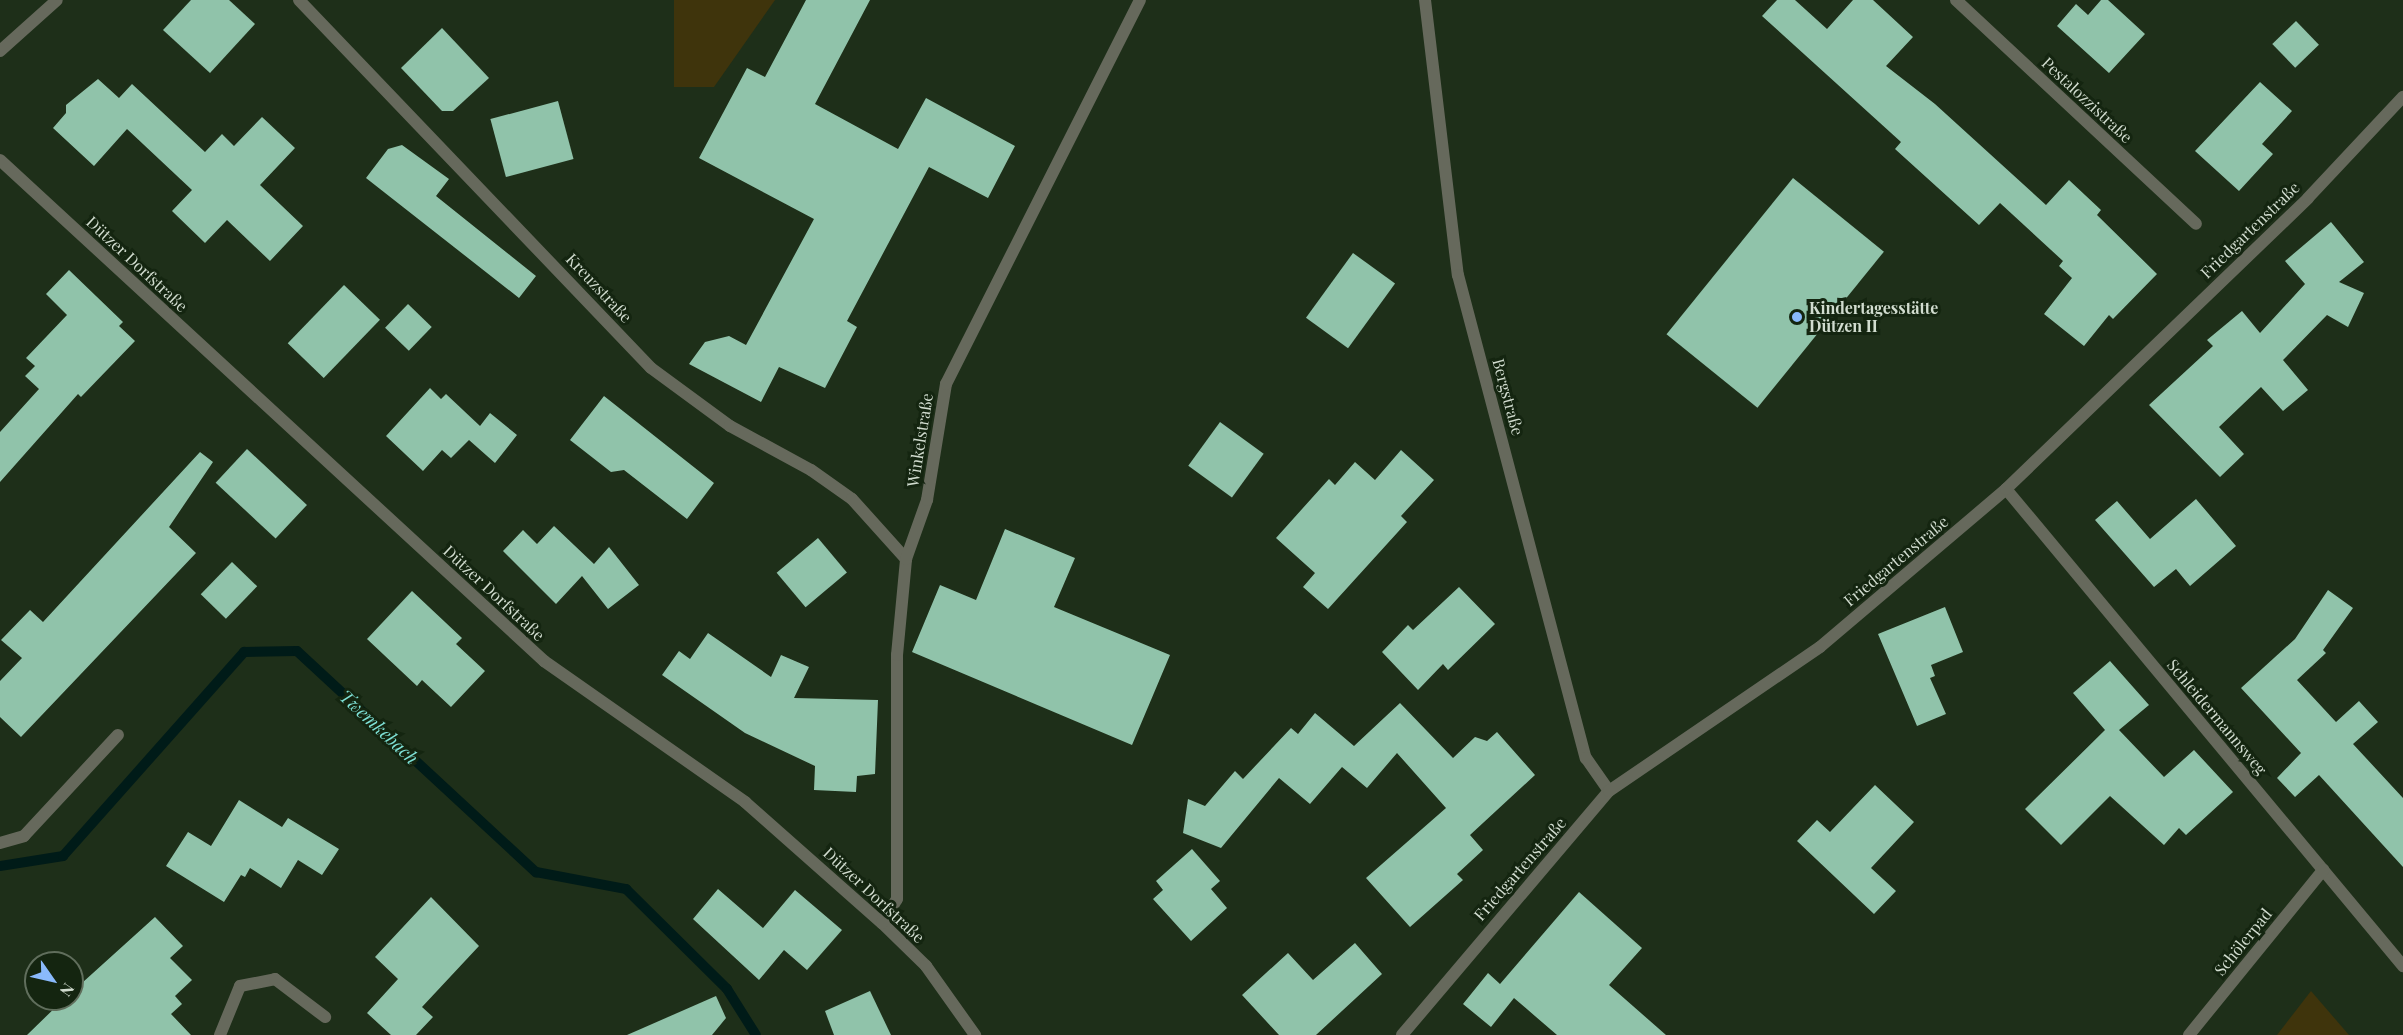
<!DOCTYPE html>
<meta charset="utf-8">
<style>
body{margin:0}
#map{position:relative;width:2403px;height:1035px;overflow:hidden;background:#1e2f19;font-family:"Playfair Display",serif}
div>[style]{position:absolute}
.green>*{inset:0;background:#3f340c}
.stream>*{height:10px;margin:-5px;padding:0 5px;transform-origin:5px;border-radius:5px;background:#001b18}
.building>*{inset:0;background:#90c3aa;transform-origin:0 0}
.minor>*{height:12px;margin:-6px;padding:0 6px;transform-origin:6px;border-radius:6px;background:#66695c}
.dots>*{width:16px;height:16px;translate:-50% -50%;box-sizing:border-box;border:3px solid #142510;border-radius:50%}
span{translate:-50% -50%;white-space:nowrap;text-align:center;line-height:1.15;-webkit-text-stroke:6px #142510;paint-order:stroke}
.street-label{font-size:16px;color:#d1dccf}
.poi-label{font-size:16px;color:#d1dccf;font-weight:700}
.left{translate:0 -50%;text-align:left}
.water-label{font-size:18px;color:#7ee1d6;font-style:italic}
.north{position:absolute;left:24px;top:951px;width:60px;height:60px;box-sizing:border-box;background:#142510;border:2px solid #606e5c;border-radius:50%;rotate:124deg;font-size:16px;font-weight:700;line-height:24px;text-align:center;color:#d1dccf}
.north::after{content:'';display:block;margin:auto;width:21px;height:27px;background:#8abafc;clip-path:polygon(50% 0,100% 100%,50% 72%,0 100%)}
</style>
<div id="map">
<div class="green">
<i style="clip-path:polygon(674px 0,775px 0,714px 87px,674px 87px)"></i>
<i style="clip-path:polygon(2311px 991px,2349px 1035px,2277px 1035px)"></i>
</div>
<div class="stream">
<i style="left:0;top:866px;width:64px;rotate:-9deg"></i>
<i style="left:63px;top:856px;width:273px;rotate:-48.4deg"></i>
<i style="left:244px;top:652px;width:53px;rotate:-1.1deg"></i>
<i style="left:297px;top:651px;width:326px;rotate:42.8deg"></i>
<i style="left:536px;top:872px;width:92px;rotate:10.7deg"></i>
<i style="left:626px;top:889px;width:142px;rotate:44.7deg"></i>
<i style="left:727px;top:989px;width:54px;rotate:57.8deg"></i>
</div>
<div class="building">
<i style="clip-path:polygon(191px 0,229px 0,255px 24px,210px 73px,163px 30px)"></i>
<i style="clip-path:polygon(806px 0,870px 0,815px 104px,898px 149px,926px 98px,1015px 146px,988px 198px,929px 167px,847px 321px,857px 327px,825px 388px,779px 367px,761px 402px,689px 364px,705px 342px,729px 336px,746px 345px,814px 219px,699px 158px,747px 68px,765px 77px)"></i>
<i style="clip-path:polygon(1777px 0,1795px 0,1827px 29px,1853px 0,1873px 0,1913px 37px,1886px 66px,1935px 104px,2046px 205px,2069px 180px,2101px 210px,2097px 215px,2157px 274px,2113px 319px,2109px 315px,2084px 346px,2044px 314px,2072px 278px,2059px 266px,2063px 261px,2000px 203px,1979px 225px,1895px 149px,1901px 142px,1762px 16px)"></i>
<i style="clip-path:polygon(2101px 0,2108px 0,2145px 34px,2109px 73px,2057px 26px,2076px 4px,2088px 15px)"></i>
<i style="left:2296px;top:21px;width:33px;height:33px;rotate:46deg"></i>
<i style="clip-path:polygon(442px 28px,489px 78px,453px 111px,442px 111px,401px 68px)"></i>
<i style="clip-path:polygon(98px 79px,119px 98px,132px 84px,205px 152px,222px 134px,234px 146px,262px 117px,295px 148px,260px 185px,303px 226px,270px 261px,227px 220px,205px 243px,172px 211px,192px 190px,127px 129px,94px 166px,53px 128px,66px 113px,66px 105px)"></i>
<i style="clip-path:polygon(2260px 82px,2292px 111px,2262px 144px,2273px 154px,2239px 191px,2195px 151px)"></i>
<i style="left:558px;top:101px;width:60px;height:70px;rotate:75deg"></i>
<i style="clip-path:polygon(402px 145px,449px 179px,436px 196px,536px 276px,519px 298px,366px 178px,388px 149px)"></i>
<i style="left:1793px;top:178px;width:117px;height:201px;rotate:39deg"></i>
<i style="clip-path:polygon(2331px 222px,2364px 262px,2339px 282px,2364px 293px,2348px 327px,2327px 315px,2283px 360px,2308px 390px,2283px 411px,2261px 387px,2219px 427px,2244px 454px,2220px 477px,2149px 405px,2213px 346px,2207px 340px,2242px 311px,2260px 333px,2305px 284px,2285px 261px)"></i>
<i style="left:1353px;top:253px;width:52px;height:80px;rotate:36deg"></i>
<i style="clip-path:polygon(69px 270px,123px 322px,119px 326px,135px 341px,81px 397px,78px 394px,0 482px,0 432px,39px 389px,25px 376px,35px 366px,26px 358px,67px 315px,46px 294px)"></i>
<i style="left:344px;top:285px;width:50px;height:81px;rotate:44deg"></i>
<i style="left:408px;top:304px;width:33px;height:33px;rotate:44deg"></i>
<i style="clip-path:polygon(430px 388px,441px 399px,446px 394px,480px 426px,490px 413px,517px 435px,495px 463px,469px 440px,451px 458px,442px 450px,423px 471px,386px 436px)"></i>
<i style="clip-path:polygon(604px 396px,714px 483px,687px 519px,624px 470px,611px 472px,570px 440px)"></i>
<i style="left:1220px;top:422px;width:54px;height:54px;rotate:36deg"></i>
<i style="left:247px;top:449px;width:82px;height:46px;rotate:43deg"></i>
<i style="clip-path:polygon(1401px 450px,1434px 480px,1401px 516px,1407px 522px,1328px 609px,1303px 587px,1315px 573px,1276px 538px,1329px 479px,1335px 485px,1355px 462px,1375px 480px)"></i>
<i style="clip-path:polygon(200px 452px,213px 462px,169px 527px,196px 553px,21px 737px,0 717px,0 681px,22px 658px,1px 640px,30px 610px,43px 622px)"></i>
<i style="clip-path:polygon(2196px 499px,2236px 546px,2190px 586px,2176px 569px,2154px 587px,2095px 520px,2117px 501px,2150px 539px)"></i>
<i style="clip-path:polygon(554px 526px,594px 564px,609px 547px,639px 585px,608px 609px,582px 576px,556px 604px,503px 551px,523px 530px,537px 544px)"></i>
<i style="clip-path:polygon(1005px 529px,1075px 558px,1054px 607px,1170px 655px,1132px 745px,912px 652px,940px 585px,976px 600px)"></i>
<i style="left:818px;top:538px;width:45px;height:54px;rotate:50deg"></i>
<i style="left:232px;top:562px;width:35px;height:45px;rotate:44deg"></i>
<i style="clip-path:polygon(1459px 587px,1495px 624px,1448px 670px,1443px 664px,1418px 690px,1382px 652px,1408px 625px,1413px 630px)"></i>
<i style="clip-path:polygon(2328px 590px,2353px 608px,2323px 650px,2326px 653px,2297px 680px,2336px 722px,2359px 701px,2378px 722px,2353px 744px,2403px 798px,2403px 867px,2319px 775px,2295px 797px,2277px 778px,2301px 753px,2241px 688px,2295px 639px)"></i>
<i style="clip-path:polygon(412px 591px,462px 638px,456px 644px,485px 671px,451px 707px,422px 680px,417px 686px,367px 639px)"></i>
<i style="clip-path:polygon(1945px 607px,1963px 652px,1931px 665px,1935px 676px,1930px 678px,1946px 714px,1917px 726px,1878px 634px)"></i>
<i style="clip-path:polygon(708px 633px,771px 677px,781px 655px,809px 667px,794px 698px,878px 700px,875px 774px,857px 776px,856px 792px,814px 790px,815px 766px,745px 733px,662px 675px,679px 651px,690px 659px)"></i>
<i style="clip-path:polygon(2110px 661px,2149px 705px,2119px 730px,2164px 777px,2194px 750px,2233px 792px,2186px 835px,2179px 828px,2164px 845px,2110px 796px,2061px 845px,2025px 809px,2105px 730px,2073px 693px)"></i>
<i style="clip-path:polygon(1400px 703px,1453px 758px,1475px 737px,1487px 741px,1497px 732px,1535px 775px,1470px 835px,1483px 850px,1457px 874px,1463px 880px,1410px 927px,1366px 878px,1446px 808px,1397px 753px,1367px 788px,1342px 767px,1310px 804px,1279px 778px,1221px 848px,1183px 833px,1188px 799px,1205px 806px,1235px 771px,1243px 779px,1291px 728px,1298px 734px,1315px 713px,1354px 746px)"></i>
<i style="clip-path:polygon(1875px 785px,1914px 822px,1871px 868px,1896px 891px,1874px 914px,1797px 841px,1817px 820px,1830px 832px)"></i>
<i style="clip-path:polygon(239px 800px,282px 827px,288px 818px,339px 849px,322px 875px,298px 860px,281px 888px,250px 868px,245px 877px,241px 875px,224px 902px,166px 866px,188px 832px,211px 846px)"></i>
<i style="clip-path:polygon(1192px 849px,1220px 881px,1211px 889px,1227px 908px,1191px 941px,1153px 899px,1163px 890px,1156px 881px)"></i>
<i style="clip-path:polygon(718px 889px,763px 928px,795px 890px,842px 930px,807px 970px,784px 950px,759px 980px,693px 919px)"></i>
<i style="clip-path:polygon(1579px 892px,1642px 948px,1609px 985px,1666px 1035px,1557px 1035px,1514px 998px,1491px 1027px,1463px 1004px,1488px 973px,1500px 984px)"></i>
<i style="clip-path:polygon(431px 897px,479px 946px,422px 1007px,433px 1017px,416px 1035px,391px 1035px,367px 1013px,398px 979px,375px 957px)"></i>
<i style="clip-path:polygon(155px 917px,183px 946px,170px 958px,192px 980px,175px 996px,182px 1004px,171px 1014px,191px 1035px,27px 1035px,64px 999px,72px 999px,72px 992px)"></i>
<i style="clip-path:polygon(1355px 943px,1382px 974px,1316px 1035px,1279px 1035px,1242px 995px,1288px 953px,1313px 980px)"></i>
<i style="clip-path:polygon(870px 991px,891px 1035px,834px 1035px,825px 1011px)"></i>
<i style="clip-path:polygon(716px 996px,726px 1018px,712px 1035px,627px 1035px)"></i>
</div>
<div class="minor">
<i style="left:299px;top:0;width:509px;rotate:46.27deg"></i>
<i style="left:651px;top:368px;width:98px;rotate:36.3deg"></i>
<i style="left:730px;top:426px;width:92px;rotate:28.5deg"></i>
<i style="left:811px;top:470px;width:50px;rotate:35.3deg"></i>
<i style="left:852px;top:499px;width:81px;rotate:48deg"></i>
<i style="left:1425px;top:0;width:277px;rotate:83.2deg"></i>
<i style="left:1458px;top:275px;width:500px;rotate:75.2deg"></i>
<i style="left:1586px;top:758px;width:40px;rotate:55.1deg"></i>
<i style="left:1956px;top:0;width:328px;rotate:43deg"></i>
<i style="left:0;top:51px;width:76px;rotate:-41.8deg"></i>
<i style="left:0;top:160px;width:740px;rotate:42.64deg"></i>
<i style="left:544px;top:661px;width:246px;rotate:35deg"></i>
<i style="left:745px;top:802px;width:183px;rotate:41.5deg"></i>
<i style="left:882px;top:923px;width:62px;rotate:44.3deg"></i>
<i style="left:926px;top:966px;width:85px;rotate:54.6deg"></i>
<i style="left:2006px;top:489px;width:621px;rotate:50.23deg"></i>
<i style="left:0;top:843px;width:25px;rotate:-16deg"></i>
<i style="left:24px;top:836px;width:138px;rotate:-47.1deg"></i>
<i style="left:882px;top:923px;width:28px;rotate:-58deg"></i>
<i style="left:897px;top:899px;width:244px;rotate:-90deg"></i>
<i style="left:897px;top:655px;width:96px;rotate:-84.6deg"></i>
<i style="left:906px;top:559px;width:63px;rotate:-70.4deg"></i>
<i style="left:927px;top:500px;width:118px;rotate:-80.7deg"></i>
<i style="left:946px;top:384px;width:430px;rotate:-63.2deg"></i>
<i style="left:220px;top:1035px;width:53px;rotate:-67.8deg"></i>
<i style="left:240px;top:986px;width:36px;rotate:-11deg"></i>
<i style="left:275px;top:979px;width:63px;rotate:37.2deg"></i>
<i style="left:1402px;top:1035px;width:320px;rotate:-49.7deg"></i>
<i style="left:1609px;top:791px;width:255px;rotate:-34.3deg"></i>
<i style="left:1820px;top:647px;width:244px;rotate:-40.3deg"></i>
<i style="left:2006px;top:489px;width:419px;rotate:-43.9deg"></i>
<i style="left:2308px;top:198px;width:139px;rotate:-46.8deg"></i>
<i style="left:2189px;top:1035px;width:213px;rotate:-50.9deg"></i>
</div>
<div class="dots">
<i style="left:1797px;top:317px;background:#8abafc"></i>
</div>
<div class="street-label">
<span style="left:2087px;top:100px;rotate:43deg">Pestalozzistraße</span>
<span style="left:2250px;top:230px;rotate:-44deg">Friedgartenstraße</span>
<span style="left:137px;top:264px;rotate:43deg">Dützer Dorfstraße</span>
<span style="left:599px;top:288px;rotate:47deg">Kreuzstraße</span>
<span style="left:1508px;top:397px;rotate:75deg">Bergstraße</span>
<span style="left:920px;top:440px;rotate:-81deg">Winkelstraße</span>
<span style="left:1896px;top:561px;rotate:-40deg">Friedgartenstraße</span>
<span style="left:494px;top:593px;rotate:43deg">Dützer Dorfstraße</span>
<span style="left:2217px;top:717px;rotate:50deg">Schleidermannsweg</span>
<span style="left:1520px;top:869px;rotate:-49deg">Friedgartenstraße</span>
<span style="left:874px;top:895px;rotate:43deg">Dützer Dorfstraße</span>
<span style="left:2243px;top:942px;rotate:-51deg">Schölerpad</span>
</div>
<div class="poi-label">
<span class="left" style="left:1809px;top:317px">Kindertagesstätte<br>Dützen II</span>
</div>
<div class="water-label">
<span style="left:379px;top:727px;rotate:43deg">Twemkebach</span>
</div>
<div class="north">N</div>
</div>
